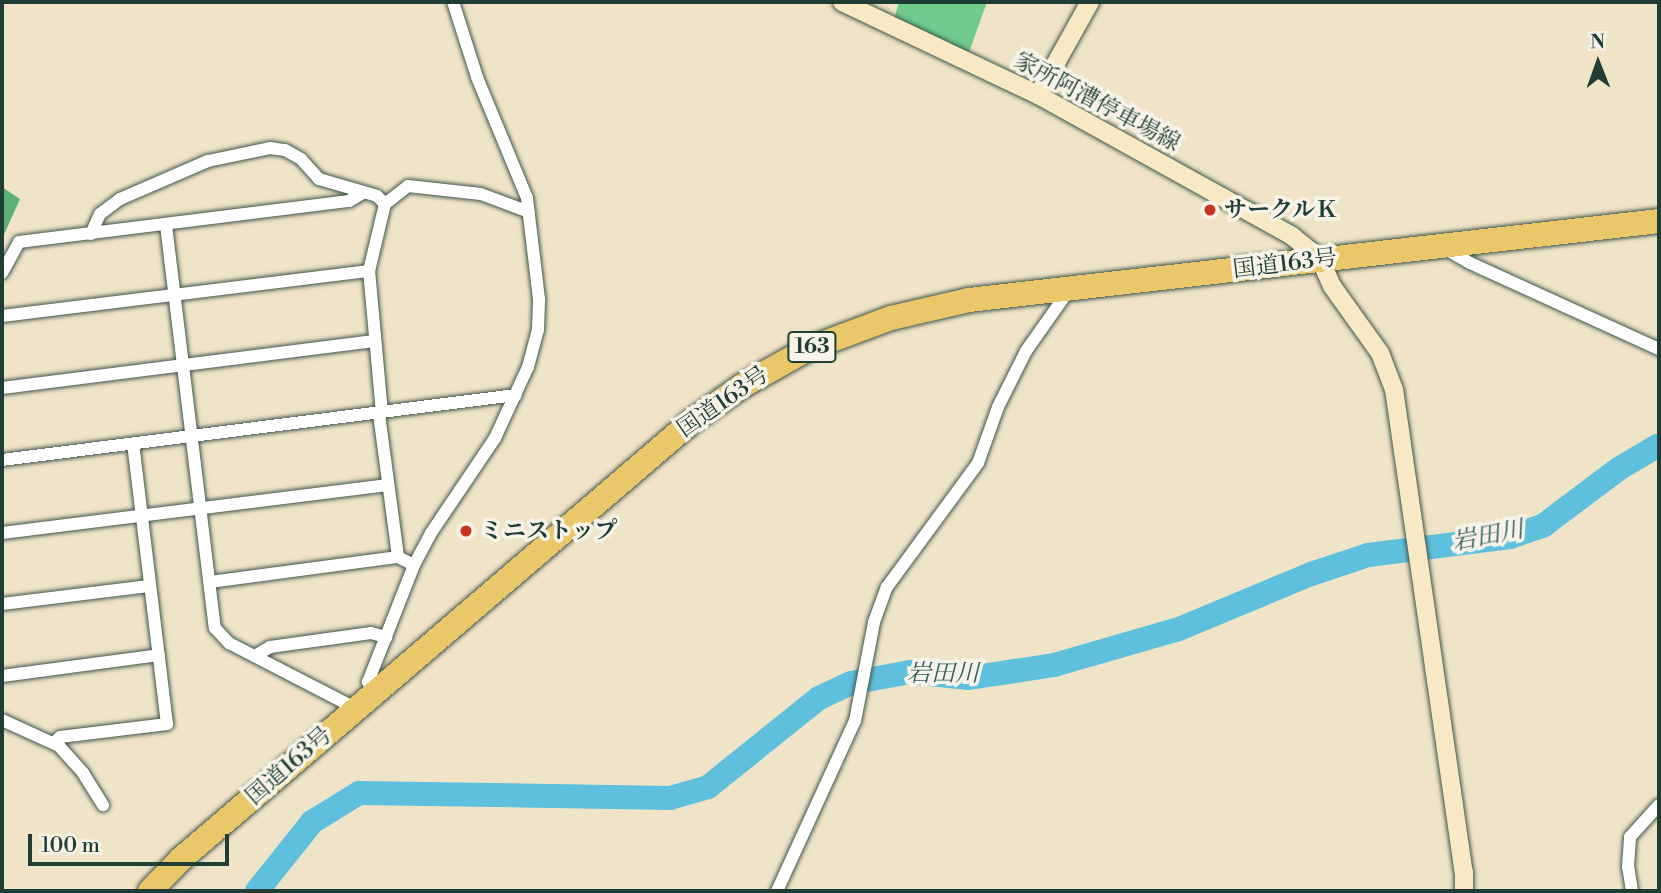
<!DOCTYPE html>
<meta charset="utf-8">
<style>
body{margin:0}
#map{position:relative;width:1661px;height:893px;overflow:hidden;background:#f0e4c8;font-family:"Libre Bodoni","Noto Serif JP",serif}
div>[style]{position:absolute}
.green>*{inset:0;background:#71ca90}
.forest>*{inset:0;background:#5cae7a}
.river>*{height:24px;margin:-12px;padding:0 12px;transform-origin:12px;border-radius:12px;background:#5ec0dd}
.roads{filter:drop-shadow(0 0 2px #3e564a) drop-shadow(0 0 2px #3e564a)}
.street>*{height:12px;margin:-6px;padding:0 6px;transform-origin:6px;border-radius:6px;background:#fff}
.secondary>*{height:18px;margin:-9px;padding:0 9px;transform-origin:9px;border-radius:9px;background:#f7e9c3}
.highway>*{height:24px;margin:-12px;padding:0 12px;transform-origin:12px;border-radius:12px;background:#eac769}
.dots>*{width:19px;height:19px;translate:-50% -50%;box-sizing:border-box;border:4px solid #f7f3e8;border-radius:50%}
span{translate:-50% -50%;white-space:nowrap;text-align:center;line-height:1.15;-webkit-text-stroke:7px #f7f3e8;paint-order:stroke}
.shield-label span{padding:2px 5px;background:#f7f3e8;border:2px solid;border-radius:5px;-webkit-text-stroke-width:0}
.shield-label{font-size:21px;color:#1f3d34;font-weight:700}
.street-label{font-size:23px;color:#1f3d34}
.poi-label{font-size:23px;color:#1f3d34;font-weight:700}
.left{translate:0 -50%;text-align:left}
.water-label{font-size:24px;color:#2f5e5e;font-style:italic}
.frame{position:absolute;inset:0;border:4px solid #1f3d34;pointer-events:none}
.north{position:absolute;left:1563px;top:28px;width:70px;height:70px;-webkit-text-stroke:5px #f7f3e8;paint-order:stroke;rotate:359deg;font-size:19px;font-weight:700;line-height:28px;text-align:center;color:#1f3d34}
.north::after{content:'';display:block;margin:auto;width:24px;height:32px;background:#1f3d34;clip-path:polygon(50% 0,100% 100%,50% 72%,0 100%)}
.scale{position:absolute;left:28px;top:834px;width:201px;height:32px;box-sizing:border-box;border:4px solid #1f3d34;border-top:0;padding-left:9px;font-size:21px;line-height:24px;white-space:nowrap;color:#1f3d34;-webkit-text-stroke:5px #f7f3e8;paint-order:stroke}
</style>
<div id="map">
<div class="green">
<i style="clip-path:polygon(899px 2px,987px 2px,968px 55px,894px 19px)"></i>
</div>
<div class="forest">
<i style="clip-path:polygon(2px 187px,20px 199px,2px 239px)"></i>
</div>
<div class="river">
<i style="left:257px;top:891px;width:88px;rotate:-51.4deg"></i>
<i style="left:312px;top:822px;width:55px;rotate:-31.7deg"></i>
<i style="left:359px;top:793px;width:311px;rotate:0.9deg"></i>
<i style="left:670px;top:798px;width:40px;rotate:-16deg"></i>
<i style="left:708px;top:787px;width:142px;rotate:-38.7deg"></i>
<i style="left:819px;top:698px;width:35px;rotate:-25deg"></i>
<i style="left:851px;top:683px;width:60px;rotate:-10.6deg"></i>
<i style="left:910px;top:672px;width:59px;rotate:5.8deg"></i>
<i style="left:969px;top:678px;width:86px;rotate:-8.7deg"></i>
<i style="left:1054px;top:665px;width:130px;rotate:-16.1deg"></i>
<i style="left:1179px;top:629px;width:143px;rotate:-22.6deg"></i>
<i style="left:1311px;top:574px;width:60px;rotate:-18.4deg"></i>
<i style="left:1368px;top:555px;width:143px;rotate:-7.2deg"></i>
<i style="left:1510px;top:537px;width:36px;rotate:-19deg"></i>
<i style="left:1544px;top:525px;width:95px;rotate:-36.9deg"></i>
<i style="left:1620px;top:468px;width:45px;rotate:-30.5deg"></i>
</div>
<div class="roads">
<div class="street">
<i style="left:166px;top:225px;width:406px;rotate:83.1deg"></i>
<i style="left:215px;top:628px;width:21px;rotate:47deg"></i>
<i style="left:229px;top:643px;width:142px;rotate:27.3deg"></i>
<i style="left:91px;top:234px;width:22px;rotate:-66deg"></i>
<i style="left:100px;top:214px;width:25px;rotate:-37deg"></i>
<i style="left:120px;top:199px;width:96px;rotate:-23.4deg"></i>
<i style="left:208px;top:161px;width:63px;rotate:-11.8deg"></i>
<i style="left:270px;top:148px;width:15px;rotate:8deg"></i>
<i style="left:285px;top:150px;width:18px;rotate:29deg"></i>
<i style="left:301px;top:159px;width:27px;rotate:48deg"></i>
<i style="left:319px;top:179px;width:60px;rotate:16.3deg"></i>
<i style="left:377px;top:196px;width:11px;rotate:45deg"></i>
<i style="left:1444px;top:248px;width:30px;rotate:30deg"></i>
<i style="left:1470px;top:263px;width:208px;rotate:24.5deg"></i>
<i style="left:2px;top:273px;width:35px;rotate:-61deg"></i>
<i style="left:19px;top:242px;width:333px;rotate:-7.1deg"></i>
<i style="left:349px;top:201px;width:17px;rotate:-31deg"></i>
<i style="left:2px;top:316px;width:370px;rotate:-7deg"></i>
<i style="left:2px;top:388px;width:375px;rotate:-7.2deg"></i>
<i style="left:382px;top:413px;width:143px;rotate:-95.2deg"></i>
<i style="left:369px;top:271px;width:69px;rotate:-76.6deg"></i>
<i style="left:385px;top:204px;width:29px;rotate:-38deg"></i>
<i style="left:408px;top:186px;width:73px;rotate:6.3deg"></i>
<i style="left:481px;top:194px;width:51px;rotate:20.6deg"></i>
<i style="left:379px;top:414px;width:144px;rotate:82.4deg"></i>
<i style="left:2px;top:460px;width:518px;rotate:-7.21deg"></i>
<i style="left:2px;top:533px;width:389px;rotate:-7.1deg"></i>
<i style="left:210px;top:582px;width:190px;rotate:-7.6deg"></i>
<i style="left:398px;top:557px;width:18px;rotate:27deg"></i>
<i style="left:2px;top:604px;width:148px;rotate:-7deg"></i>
<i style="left:255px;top:656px;width:17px;rotate:-31deg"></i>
<i style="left:270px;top:647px;width:102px;rotate:-7.9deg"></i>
<i style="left:371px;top:633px;width:16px;rotate:15deg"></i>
<i style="left:2px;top:676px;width:158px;rotate:-7.6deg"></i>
<i style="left:374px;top:692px;width:12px;rotate:-121deg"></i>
<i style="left:368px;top:682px;width:126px;rotate:-68.5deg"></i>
<i style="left:414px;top:565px;width:36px;rotate:-62deg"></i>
<i style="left:431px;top:533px;width:115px;rotate:-56deg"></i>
<i style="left:495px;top:438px;width:78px;rotate:-65.1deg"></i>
<i style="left:528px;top:367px;width:38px;rotate:-75deg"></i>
<i style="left:538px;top:330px;width:31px;rotate:-88deg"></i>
<i style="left:539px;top:299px;width:102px;rotate:-96.8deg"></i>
<i style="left:527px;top:198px;width:131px;rotate:-112.5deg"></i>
<i style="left:477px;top:77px;width:79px;rotate:-107.7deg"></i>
<i style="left:2px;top:720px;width:63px;rotate:24.5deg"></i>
<i style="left:59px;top:746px;width:36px;rotate:48deg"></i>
<i style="left:83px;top:773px;width:38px;rotate:58deg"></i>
<i style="left:54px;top:743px;width:8px;rotate:-45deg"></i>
<i style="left:60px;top:737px;width:108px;rotate:-6.9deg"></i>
<i style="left:167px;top:724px;width:282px;rotate:-96.9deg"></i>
<i style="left:777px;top:891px;width:187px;rotate:-65.4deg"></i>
<i style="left:855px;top:721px;width:101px;rotate:-79.1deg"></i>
<i style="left:874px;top:622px;width:37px;rotate:-70deg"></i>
<i style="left:887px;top:587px;width:154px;rotate:-53.7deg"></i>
<i style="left:978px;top:463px;width:59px;rotate:-70.3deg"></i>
<i style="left:998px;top:407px;width:63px;rotate:-63.4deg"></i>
<i style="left:1026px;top:351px;width:62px;rotate:-54.8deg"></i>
<i style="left:1062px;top:300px;width:10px;rotate:-79deg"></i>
<i style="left:1632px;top:891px;width:24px;rotate:-99deg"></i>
<i style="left:1628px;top:867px;width:30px;rotate:-86deg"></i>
<i style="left:1630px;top:837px;width:43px;rotate:-47.8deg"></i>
</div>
<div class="secondary">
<i style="left:842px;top:2px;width:217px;rotate:25.4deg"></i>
<i style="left:1038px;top:95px;width:291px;rotate:29deg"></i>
<i style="left:1292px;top:236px;width:36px;rotate:39deg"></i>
<i style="left:1320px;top:259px;width:30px;rotate:66deg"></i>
<i style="left:1332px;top:286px;width:82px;rotate:54.4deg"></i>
<i style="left:1380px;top:353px;width:39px;rotate:69deg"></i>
<i style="left:1394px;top:389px;width:488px;rotate:81.8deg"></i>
<i style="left:1464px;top:872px;width:19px;rotate:90deg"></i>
<i style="left:1038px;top:95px;width:107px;rotate:-60.8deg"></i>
</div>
<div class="highway">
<i style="left:150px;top:891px;width:45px;rotate:-45.9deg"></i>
<i style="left:181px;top:859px;width:672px;rotate:-40.59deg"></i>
<i style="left:691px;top:422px;width:62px;rotate:-35.2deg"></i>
<i style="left:742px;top:386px;width:76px;rotate:-29.3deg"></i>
<i style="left:808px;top:349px;width:89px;rotate:-20.5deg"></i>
<i style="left:891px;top:318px;width:80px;rotate:-13deg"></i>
<i style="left:969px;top:300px;width:695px;rotate:-6.53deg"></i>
</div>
</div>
<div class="dots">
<i style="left:1210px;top:210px;background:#c8321e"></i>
<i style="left:466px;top:531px;background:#c8321e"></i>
</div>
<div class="shield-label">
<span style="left:812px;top:347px">163</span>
</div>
<div class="street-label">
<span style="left:1097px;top:102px;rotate:28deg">家所阿漕停車場線</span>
<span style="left:1285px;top:264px;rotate:-7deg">国道163号</span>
<span style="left:723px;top:402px;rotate:-35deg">国道163号</span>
<span style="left:289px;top:766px;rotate:-41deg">国道163号</span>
</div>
<div class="poi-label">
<span class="left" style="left:1224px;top:210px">サークルＫ</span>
<span class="left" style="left:480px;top:531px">ミニストップ</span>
</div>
<div class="water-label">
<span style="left:1488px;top:537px;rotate:-11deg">岩田川</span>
<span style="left:943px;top:675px">岩田川</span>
</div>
<div class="frame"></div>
<div class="north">N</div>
<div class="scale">100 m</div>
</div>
